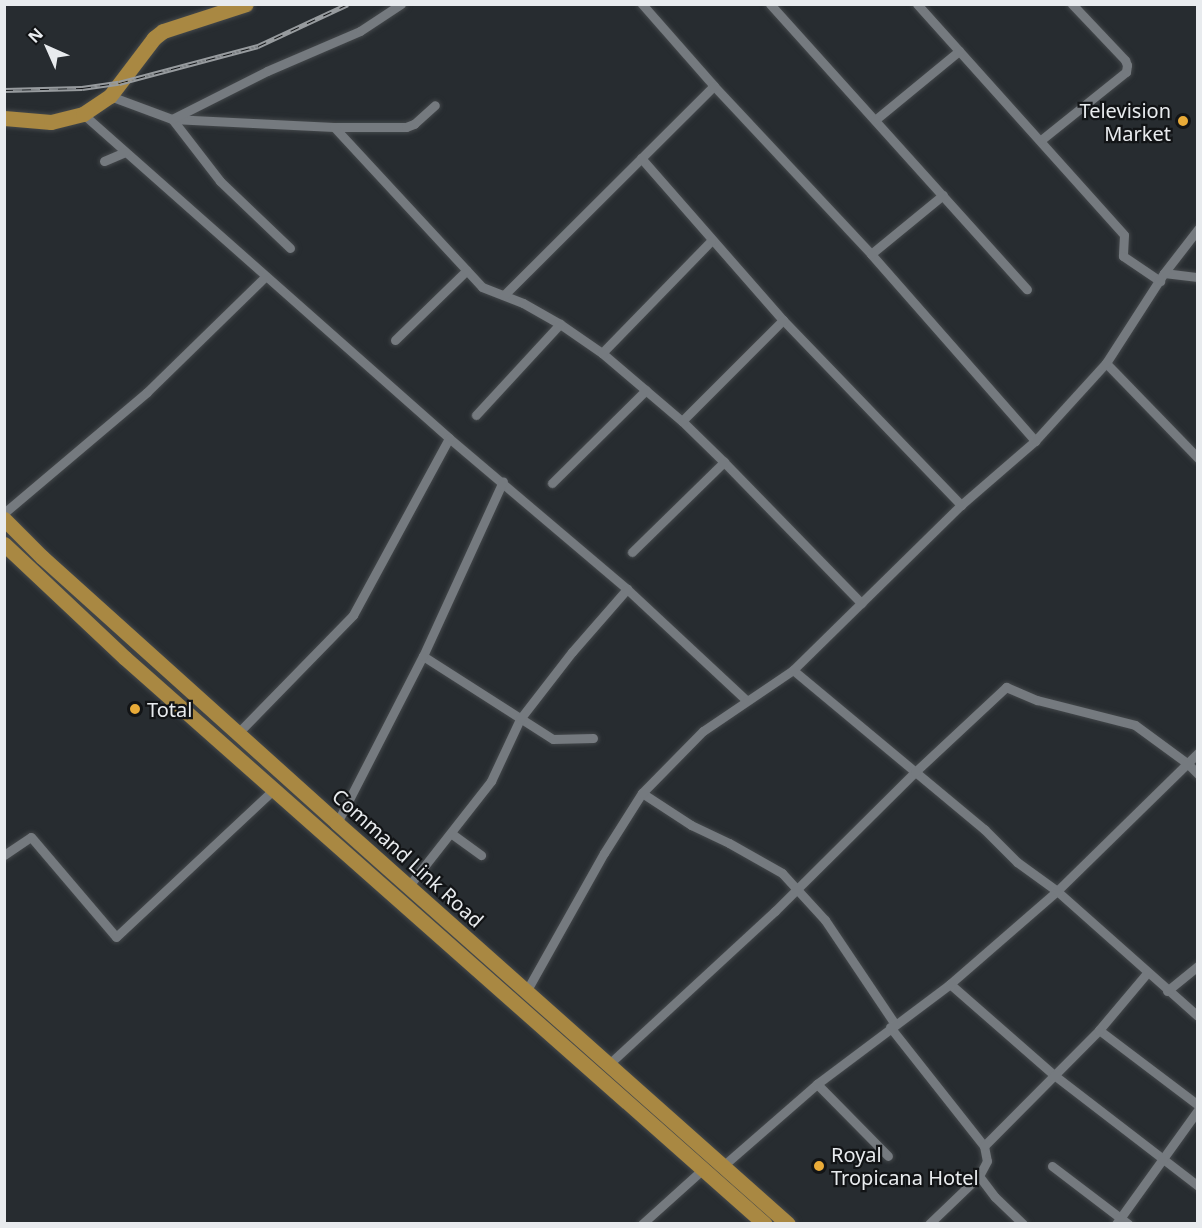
<!DOCTYPE html>
<style>
body{margin:0}
#map{position:relative;width:1202px;height:1228px;overflow:hidden;background:#272c30;font-family:"Noto Sans",sans-serif}
div>[style]{position:absolute}
.roads{filter:drop-shadow(0 0 2px #44484b) drop-shadow(0 0 2px #44484b)}
.minor>*{height:9px;margin:-4.5px;padding:0 4.5px;transform-origin:4.5px;border-radius:4.5px;background:#757a7f}
.primary>*{height:15px;margin:-7.5px;padding:0 7.5px;transform-origin:7.5px;border-radius:7.5px;background:#a98842}
.rail>*{height:5px;margin-top:-2.5px;transform-origin:0;background:repeating-linear-gradient(90deg,#121416 0 9px,#979b9e 0 18px);box-sizing:border-box;border-block:2px solid #979b9e}
.dots>*{width:16px;height:16px;translate:-50% -50%;box-sizing:border-box;border:3px solid #121416;border-radius:50%}
span{translate:-50% -50%;white-space:nowrap;text-align:center;line-height:1.15;-webkit-text-stroke:4.5px #121416;paint-order:stroke}
.poi-label{font-size:20px;color:#e8ebee}
.right{translate:-100% -50%;text-align:right}
.left{translate:0 -50%;text-align:left}
.street-label{font-size:20px;color:#e8ebee}
.frame{position:absolute;inset:0;border:6px solid #e8ebee;pointer-events:none}
.north{position:absolute;left:18px;top:18px;width:60px;height:60px;-webkit-text-stroke:4px #121416;paint-order:stroke;rotate:315deg;font-size:16px;font-weight:700;line-height:24px;text-align:center;color:#e8ebee}
.north::after{content:'';display:block;margin:auto;width:21px;height:27px;background:#e8ebee;clip-path:polygon(50% 0,100% 100%,50% 72%,0 100%)}
</style>
<div id="map">
<div class="roads">
<div class="minor">
<i style="left:642px;top:4px;width:109px;rotate:48.7deg"></i>
<i style="left:714px;top:86px;width:230px;rotate:46.9deg"></i>
<i style="left:871px;top:254px;width:249px;rotate:48.7deg"></i>
<i style="left:770px;top:4px;width:384px;rotate:48deg"></i>
<i style="left:917px;top:4px;width:310px;rotate:48.1deg"></i>
<i style="left:1124px;top:235px;width:21px;rotate:93deg"></i>
<i style="left:1123px;top:256px;width:45px;rotate:34deg"></i>
<i style="left:110px;top:96px;width:66px;rotate:20.4deg"></i>
<i style="left:172px;top:119px;width:162px;rotate:2.8deg"></i>
<i style="left:334px;top:127px;width:72px"></i>
<i style="left:406px;top:127px;width:9px;rotate:-21deg"></i>
<i style="left:414px;top:124px;width:28px;rotate:-42deg"></i>
<i style="left:83px;top:114px;width:489px;rotate:41.5deg"></i>
<i style="left:449px;top:438px;width:233px;rotate:40.3deg"></i>
<i style="left:627px;top:589px;width:163px;rotate:43deg"></i>
<i style="left:875px;top:120px;width:109px;rotate:-39.4deg"></i>
<i style="left:334px;top:127px;width:218px;rotate:47.2deg"></i>
<i style="left:482px;top:287px;width:44px;rotate:21.3deg"></i>
<i style="left:523px;top:303px;width:43px;rotate:29.6deg"></i>
<i style="left:560px;top:324px;width:51px;rotate:34.6deg"></i>
<i style="left:602px;top:353px;width:105px;rotate:40.4deg"></i>
<i style="left:682px;top:421px;width:59px;rotate:44.3deg"></i>
<i style="left:724px;top:462px;width:197px;rotate:45.8deg"></i>
<i style="left:1041px;top:140px;width:109px;rotate:-38.7deg"></i>
<i style="left:1126px;top:72px;width:7px;rotate:-82deg"></i>
<i style="left:1127px;top:65px;width:5px;rotate:-112deg"></i>
<i style="left:1125px;top:60px;width:77px;rotate:-133.4deg"></i>
<i style="left:641px;top:158px;width:215px;rotate:48.8deg"></i>
<i style="left:783px;top:320px;width:257px;rotate:46.1deg"></i>
<i style="left:104px;top:161px;width:23px;rotate:-23deg"></i>
<i style="left:290px;top:248px;width:97px;rotate:-136.3deg"></i>
<i style="left:220px;top:181px;width:78px;rotate:-127.7deg"></i>
<i style="left:172px;top:119px;width:106px;rotate:-26.8deg"></i>
<i style="left:267px;top:71px;width:101px;rotate:-23.3deg"></i>
<i style="left:360px;top:31px;width:49px;rotate:-33.4deg"></i>
<i style="left:871px;top:254px;width:93px;rotate:-39.3deg"></i>
<i style="left:1164px;top:273px;width:34px;rotate:7deg"></i>
<i style="left:504px;top:295px;width:296px;rotate:-44.9deg"></i>
<i style="left:395px;top:340px;width:100px;rotate:-44.2deg"></i>
<i style="left:602px;top:353px;width:156px;rotate:-45.8deg"></i>
<i style="left:1106px;top:363px;width:132px;rotate:45.9deg"></i>
<i style="left:476px;top:415px;width:124px;rotate:-47.3deg"></i>
<i style="left:682px;top:421px;width:143px;rotate:-45deg"></i>
<i style="left:552px;top:483px;width:132px;rotate:-44.7deg"></i>
<i style="left:4px;top:513px;width:187px;rotate:-40.2deg"></i>
<i style="left:147px;top:392px;width:165px;rotate:-44.3deg"></i>
<i style="left:632px;top:552px;width:129px;rotate:-44.4deg"></i>
<i style="left:423px;top:656px;width:154px;rotate:32.6deg"></i>
<i style="left:553px;top:739px;width:40px;rotate:-1.4deg"></i>
<i style="left:793px;top:670px;width:249px;rotate:39.8deg"></i>
<i style="left:984px;top:829px;width:47px;rotate:45deg"></i>
<i style="left:1017px;top:862px;width:49px;rotate:35.9deg"></i>
<i style="left:1057px;top:891px;width:188px;rotate:41.6deg"></i>
<i style="left:238px;top:733px;width:165px;rotate:-45.7deg"></i>
<i style="left:353px;top:615px;width:201px;rotate:-61.5deg"></i>
<i style="left:642px;top:793px;width:59px;rotate:33.1deg"></i>
<i style="left:691px;top:825px;width:42px;rotate:25.3deg"></i>
<i style="left:729px;top:843px;width:61px;rotate:29.5deg"></i>
<i style="left:782px;top:873px;width:64px;rotate:47.5deg"></i>
<i style="left:825px;top:920px;width:125px;rotate:56.1deg"></i>
<i style="left:337px;top:823px;width:188px;rotate:-62.8deg"></i>
<i style="left:423px;top:656px;width:192px;rotate:-65.4deg"></i>
<i style="left:452px;top:834px;width:36px;rotate:36deg"></i>
<i style="left:4px;top:855px;width:32px;rotate:-34deg"></i>
<i style="left:31px;top:837px;width:131px;rotate:49.6deg"></i>
<i style="left:116px;top:937px;width:216px;rotate:-43.1deg"></i>
<i style="left:408px;top:887px;width:135px;rotate:-51.9deg"></i>
<i style="left:491px;top:781px;width:68px;rotate:-64.9deg"></i>
<i style="left:520px;top:719px;width:85px;rotate:-52.2deg"></i>
<i style="left:572px;top:652px;width:84px;rotate:-48.9deg"></i>
<i style="left:950px;top:984px;width:138px;rotate:41.2deg"></i>
<i style="left:1054px;top:1075px;width:182px;rotate:37.6deg"></i>
<i style="left:527px;top:990px;width:157px;rotate:-60.7deg"></i>
<i style="left:604px;top:853px;width:71px;rotate:-57.7deg"></i>
<i style="left:642px;top:793px;width:87px;rotate:-45.5deg"></i>
<i style="left:703px;top:731px;width:109px;rotate:-34.1deg"></i>
<i style="left:793px;top:670px;width:235px;rotate:-44.5deg"></i>
<i style="left:961px;top:505px;width:98px;rotate:-40.9deg"></i>
<i style="left:1035px;top:441px;width:105px;rotate:-47.7deg"></i>
<i style="left:1106px;top:363px;width:107px;rotate:-57.2deg"></i>
<i style="left:1164px;top:273px;width:56px;rotate:-52.3deg"></i>
<i style="left:1167px;top:991px;width:40px;rotate:-39deg"></i>
<i style="left:890px;top:1027px;width:152px;rotate:51.7deg"></i>
<i style="left:984px;top:1146px;width:15px;rotate:79deg"></i>
<i style="left:987px;top:1161px;width:17px;rotate:118deg"></i>
<i style="left:979px;top:1176px;width:69px;rotate:136.2deg"></i>
<i style="left:1099px;top:1030px;width:124px;rotate:37.1deg"></i>
<i style="left:608px;top:1065px;width:227px;rotate:-42.7deg"></i>
<i style="left:775px;top:911px;width:197px;rotate:-44.8deg"></i>
<i style="left:915px;top:772px;width:125px;rotate:-43deg"></i>
<i style="left:1006px;top:687px;width:34px;rotate:23deg"></i>
<i style="left:1037px;top:700px;width:101px;rotate:14.3deg"></i>
<i style="left:1135px;top:725px;width:64px;rotate:36.2deg"></i>
<i style="left:1187px;top:763px;width:16px;rotate:45deg"></i>
<i style="left:817px;top:1084px;width:101px;rotate:45.4deg"></i>
<i style="left:984px;top:1146px;width:163px;rotate:-45.2deg"></i>
<i style="left:1099px;top:1030px;width:75px;rotate:-49.9deg"></i>
<i style="left:723px;top:1166px;width:125px;rotate:-41.1deg"></i>
<i style="left:817px;top:1084px;width:166px;rotate:-36.9deg"></i>
<i style="left:950px;top:984px;width:142px;rotate:-41deg"></i>
<i style="left:1057px;top:891px;width:197px;rotate:-44.4deg"></i>
<i style="left:1052px;top:1166px;width:96px;rotate:37.3deg"></i>
<i style="left:979px;top:1176px;width:26px;rotate:53deg"></i>
<i style="left:995px;top:1197px;width:39px;rotate:44deg"></i>
<i style="left:642px;top:1224px;width:82px;rotate:-42deg"></i>
<i style="left:1116px;top:1224px;width:140px;rotate:-54.3deg"></i>
</div>
<div class="primary">
<i style="left:4px;top:118px;width:47px;rotate:4.9deg"></i>
<i style="left:51px;top:122px;width:33px;rotate:-14deg"></i>
<i style="left:83px;top:114px;width:32px;rotate:-34deg"></i>
<i style="left:110px;top:96px;width:73px;rotate:-52.8deg"></i>
<i style="left:154px;top:38px;width:11px;rotate:-38deg"></i>
<i style="left:163px;top:31px;width:87px;rotate:-18deg"></i>
<i style="left:4px;top:519px;width:54px;rotate:45deg"></i>
<i style="left:42px;top:557px;width:397px;rotate:42deg"></i>
<i style="left:337px;top:823px;width:603px;rotate:41.64deg"></i>
<i style="left:4px;top:544px;width:166px;rotate:43.3deg"></i>
<i style="left:125px;top:658px;width:854px;rotate:41.49deg"></i>
</div>
</div>
<div class="rail">
<i style="left:4px;top:90px;width:78px;rotate:-1.5deg"></i>
<i style="left:82px;top:88px;width:37px;rotate:-8deg"></i>
<i style="left:119px;top:83px;width:144px;rotate:-14.9deg"></i>
<i style="left:258px;top:46px;width:99px;rotate:-25deg"></i>
</div>
<div class="dots">
<i style="left:1183px;top:121px;background:#e9ab38"></i>
<i style="left:135px;top:709px;background:#e9ab38"></i>
<i style="left:819px;top:1166px;background:#e9ab38"></i>
</div>
<div class="poi-label">
<span class="right" style="left:1171px;top:122px">Television<br>Market</span>
<span class="left" style="left:147px;top:709px">Total</span>
<span class="left" style="left:831px;top:1166px">Royal<br>Tropicana Hotel</span>
</div>
<div class="street-label">
<span style="left:408px;top:858px;rotate:42deg">Command Link Road</span>
</div>
<div class="frame"></div>
<div class="north">N</div>
</div>
